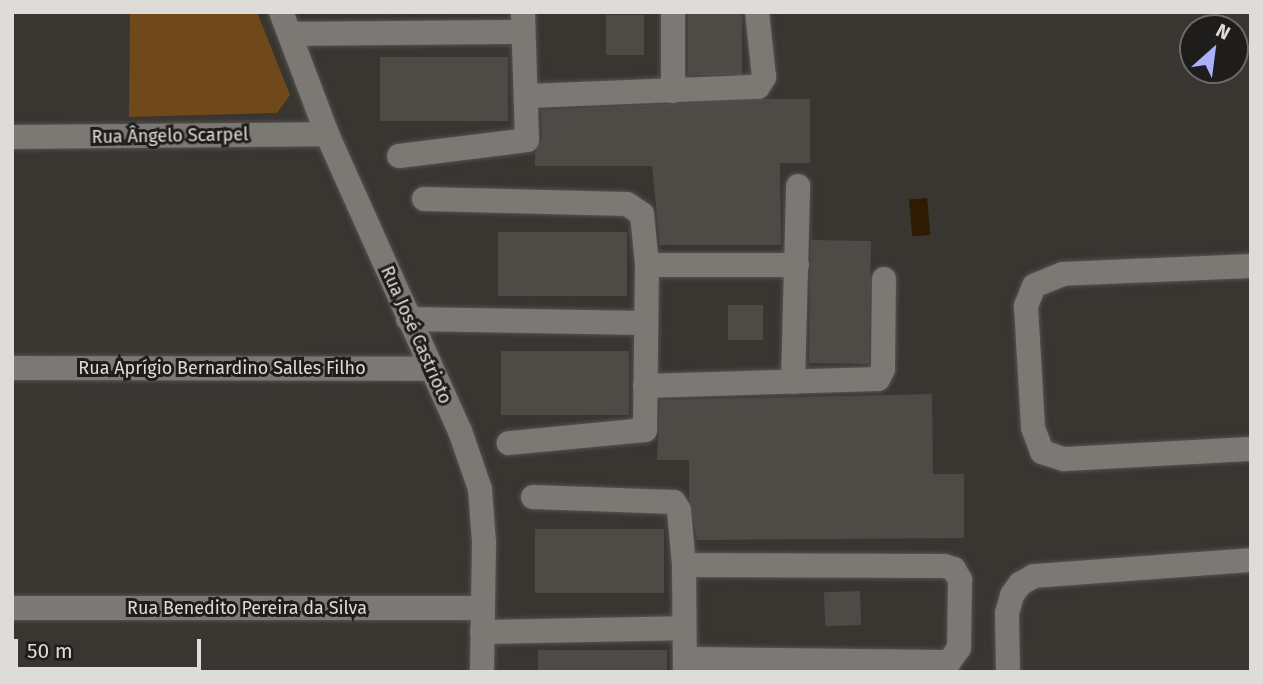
<!DOCTYPE html>
<meta charset="utf-8">
<style>
body{margin:0}
#map{position:relative;width:1263px;height:684px;overflow:hidden;background:#393531;font-family:"Fira Sans",sans-serif}
div>[style]{position:absolute}
.green>*{inset:0;background:#6f4919}
.water>*{inset:0;background:#2f1b01;transform-origin:0 0}
.building>*{inset:0;background:#4e4a46;transform-origin:0 0}
.roads{filter:drop-shadow(0 0 2px #55524f) drop-shadow(0 0 2px #55524f)}
.minor>*{height:24px;margin:-12px;padding:0 12px;transform-origin:12px;border-radius:12px;background:#7c7874}
span{translate:-50% -50%;white-space:nowrap;text-align:center;line-height:1.15;-webkit-text-stroke:6px #1f1d1b;paint-order:stroke}
.street-label{font-size:18px;color:#dedcd9}
.frame{position:absolute;inset:0;border:14px solid #dedcd9;pointer-events:none}
.north{position:absolute;left:1179px;top:14px;width:70px;height:70px;box-sizing:border-box;background:#1f1d1b;border:2px solid #6b6967;border-radius:50%;rotate:28deg;font-size:19px;font-weight:700;line-height:28px;text-align:center;color:#dedcd9}
.north::after{content:'';display:block;margin:auto;width:24px;height:32px;background:#a9b0fc;clip-path:polygon(50% 0,100% 100%,50% 72%,0 100%)}
.scale{position:absolute;left:14px;top:639px;width:187px;height:32px;box-sizing:border-box;border:4px solid #dedcd9;border-top:0;padding-left:9px;font-size:21px;line-height:24px;white-space:nowrap;color:#dedcd9;-webkit-text-stroke:5px #1f1d1b;paint-order:stroke}
</style>
<div id="map">
<div class="green">
<i style="clip-path:polygon(130px 12px,257px 12px,290px 95px,277px 113px,129px 117px)"></i>
</div>
<div class="water">
<i style="left:927px;top:198px;width:37px;height:18px;rotate:85deg"></i>
</div>
<div class="building">
<i style="left:688px;top:12px;width:54px;height:63px"></i>
<i style="left:644px;top:15px;width:40px;height:38px;rotate:90deg"></i>
<i style="left:380px;top:57px;width:128px;height:64px"></i>
<i style="clip-path:polygon(766px 99px,810px 99px,810px 163px,780px 163px,781px 245px,660px 245px,652px 166px,535px 166px,535px 153px,542px 140px,541px 110px)"></i>
<i style="left:498px;top:232px;width:129px;height:64px"></i>
<i style="left:871px;top:241px;width:123px;height:60px;rotate:91deg"></i>
<i style="left:728px;top:305px;width:35px;height:35px"></i>
<i style="left:501px;top:351px;width:128px;height:64px"></i>
<i style="clip-path:polygon(932px 394px,933px 474px,964px 474px,964px 538px,697px 540px,689px 497px,689px 460px,657px 460px,660px 400px)"></i>
<i style="left:535px;top:529px;width:129px;height:64px"></i>
<i style="left:860px;top:591px;width:34px;height:36px;rotate:88deg"></i>
<i style="left:538px;top:650px;width:129px;height:22px"></i>
</div>
<div class="roads">
<div class="minor">
<i style="left:281px;top:12px;width:130px;rotate:69.3deg"></i>
<i style="left:327px;top:134px;width:325px;rotate:65.9deg"></i>
<i style="left:460px;top:431px;width:61px;rotate:71deg"></i>
<i style="left:480px;top:489px;width:53px;rotate:85.7deg"></i>
<i style="left:484px;top:542px;width:130px;rotate:90.9deg"></i>
<i style="left:673px;top:12px;width:79px;rotate:90deg"></i>
<i style="left:290px;top:34px;width:233px;rotate:-0.5deg"></i>
<i style="left:529px;top:96px;width:229px;rotate:-2.3deg"></i>
<i style="left:758px;top:87px;width:12px;rotate:-59deg"></i>
<i style="left:764px;top:77px;width:65px;rotate:-96.1deg"></i>
<i style="left:12px;top:137px;width:315px;rotate:-0.5deg"></i>
<i style="left:399px;top:156px;width:129px;rotate:-7.1deg"></i>
<i style="left:527px;top:140px;width:128px;rotate:-91.8deg"></i>
<i style="left:424px;top:199px;width:203px;rotate:1.4deg"></i>
<i style="left:627px;top:204px;width:18px;rotate:34deg"></i>
<i style="left:642px;top:214px;width:51px;rotate:84.4deg"></i>
<i style="left:647px;top:265px;width:165px;rotate:90.7deg"></i>
<i style="left:645px;top:430px;width:137px;rotate:174.5deg"></i>
<i style="left:647px;top:265px;width:150px"></i>
<i style="left:1251px;top:266px;width:188px;rotate:177.6deg"></i>
<i style="left:1063px;top:274px;width:31px;rotate:158deg"></i>
<i style="left:1034px;top:286px;width:22px;rotate:112deg"></i>
<i style="left:1026px;top:306px;width:122px;rotate:86.7deg"></i>
<i style="left:1033px;top:428px;width:26px;rotate:69deg"></i>
<i style="left:1042px;top:452px;width:23px;rotate:18deg"></i>
<i style="left:1064px;top:459px;width:187px;rotate:-3.1deg"></i>
<i style="left:408px;top:319px;width:238px;rotate:1deg"></i>
<i style="left:12px;top:368px;width:419px;rotate:0.1deg"></i>
<i style="left:793px;top:382px;width:196px;rotate:-88.5deg"></i>
<i style="left:645px;top:386px;width:233px;rotate:-1.7deg"></i>
<i style="left:878px;top:379px;width:11px;rotate:-63deg"></i>
<i style="left:883px;top:369px;width:90px;rotate:-89.4deg"></i>
<i style="left:533px;top:497px;width:141px;rotate:2deg"></i>
<i style="left:674px;top:502px;width:9px;rotate:58deg"></i>
<i style="left:679px;top:510px;width:55px;rotate:84.8deg"></i>
<i style="left:684px;top:565px;width:107px;rotate:89.5deg"></i>
<i style="left:684px;top:565px;width:260px;rotate:0.2deg"></i>
<i style="left:944px;top:566px;width:10px;rotate:17deg"></i>
<i style="left:954px;top:569px;width:13px;rotate:61deg"></i>
<i style="left:960px;top:580px;width:68px;rotate:90.8deg"></i>
<i style="left:959px;top:648px;width:17px;rotate:126deg"></i>
<i style="left:949px;top:662px;width:264px;rotate:-179.3deg"></i>
<i style="left:12px;top:608px;width:470px"></i>
<i style="left:482px;top:632px;width:201px;rotate:-1.1deg"></i>
<i style="left:1008px;top:672px;width:59px;rotate:-91deg"></i>
<i style="left:1007px;top:613px;width:19px;rotate:-74deg"></i>
<i style="left:1012px;top:595px;width:14px;rotate:-54deg"></i>
<i style="left:1020px;top:584px;width:16px;rotate:-30deg"></i>
<i style="left:1034px;top:576px;width:218px;rotate:-4.2deg"></i>
</div>
</div>
<div class="street-label">
<span style="left:170px;top:136px;rotate:-1deg">Rua Ângelo Scarpel</span>
<span style="left:416px;top:335px;rotate:66deg">Rua José Castrioto</span>
<span style="left:222px;top:368px">Rua Aprígio Bernardino Salles Filho</span>
<span style="left:247px;top:608px">Rua Benedito Pereira da Silva</span>
</div>
<div class="frame"></div>
<div class="north">N</div>
<div class="scale">50 m</div>
</div>
